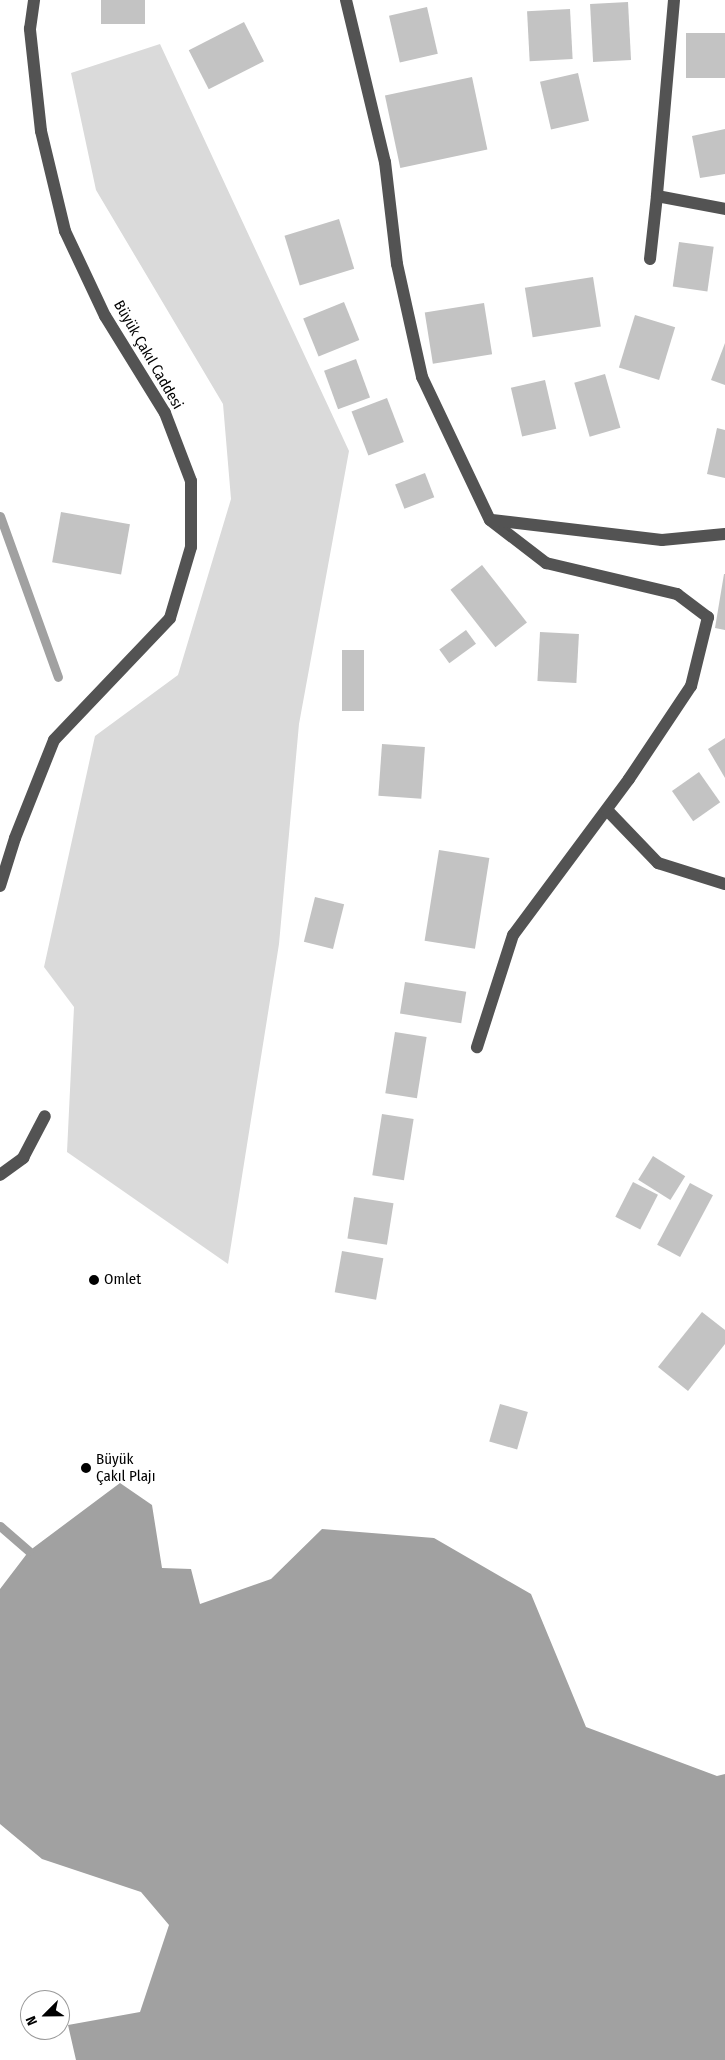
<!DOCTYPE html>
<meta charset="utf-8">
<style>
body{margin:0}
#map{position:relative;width:725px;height:2060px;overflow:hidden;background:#fff;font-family:"Fira Sans Condensed",sans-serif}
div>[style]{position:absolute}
.green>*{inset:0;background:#dadada}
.water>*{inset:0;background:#a1a1a1}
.stream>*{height:9px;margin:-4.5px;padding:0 4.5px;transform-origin:4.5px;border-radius:4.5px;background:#a1a1a1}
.building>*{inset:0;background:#c3c3c3;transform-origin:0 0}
.minor>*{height:12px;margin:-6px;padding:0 6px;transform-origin:6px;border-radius:6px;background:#535353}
.dots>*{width:14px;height:14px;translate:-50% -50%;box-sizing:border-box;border:2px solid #fff;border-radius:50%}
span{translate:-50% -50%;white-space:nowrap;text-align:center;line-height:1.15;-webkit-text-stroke:4px #fff;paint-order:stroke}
.street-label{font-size:15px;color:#000}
.poi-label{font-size:15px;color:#000}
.left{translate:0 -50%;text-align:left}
.north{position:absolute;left:20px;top:1990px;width:50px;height:50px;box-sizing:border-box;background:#fff;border:1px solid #999;border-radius:50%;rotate:247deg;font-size:14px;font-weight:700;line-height:20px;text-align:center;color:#000}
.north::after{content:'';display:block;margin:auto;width:18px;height:22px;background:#000;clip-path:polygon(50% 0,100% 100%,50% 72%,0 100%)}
</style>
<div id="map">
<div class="green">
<i style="clip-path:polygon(160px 44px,349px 451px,299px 724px,279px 944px,228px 1264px,67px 1152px,74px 1007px,44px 967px,95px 736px,178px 675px,231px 499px,223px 404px,96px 190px,71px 73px)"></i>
</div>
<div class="water">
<i style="clip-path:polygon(120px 1483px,152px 1505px,162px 1568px,191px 1569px,200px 1604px,271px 1579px,322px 1529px,434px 1538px,531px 1594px,586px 1727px,717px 1776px,725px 1774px,725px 2060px,76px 2060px,68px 2025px,140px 2012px,169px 1925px,141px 1892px,42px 1859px,0 1824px,0 1589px,29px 1551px)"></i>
</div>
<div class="stream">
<i style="left:0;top:516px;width:171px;rotate:70.2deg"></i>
<i style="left:0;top:1526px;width:38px;rotate:41deg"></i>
</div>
<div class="building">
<i style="left:101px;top:0;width:44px;height:24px"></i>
<i style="left:628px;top:2px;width:58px;height:38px;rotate:87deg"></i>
<i style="left:427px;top:7px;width:48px;height:39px;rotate:77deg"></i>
<i style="left:570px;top:9px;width:50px;height:43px;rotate:87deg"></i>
<i style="left:244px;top:22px;width:44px;height:62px;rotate:63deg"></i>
<i style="left:686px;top:33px;width:39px;height:45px"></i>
<i style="left:578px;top:73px;width:49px;height:39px;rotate:77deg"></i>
<i style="left:472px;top:77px;width:74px;height:89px;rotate:78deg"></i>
<i style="clip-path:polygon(725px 129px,725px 174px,700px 178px,692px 136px)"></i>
<i style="left:339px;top:219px;width:52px;height:57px;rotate:73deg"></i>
<i style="left:679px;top:242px;width:35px;height:45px;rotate:8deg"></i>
<i style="left:593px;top:277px;width:50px;height:69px;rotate:81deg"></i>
<i style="left:344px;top:302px;width:41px;height:44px;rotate:68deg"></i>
<i style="left:484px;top:303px;width:52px;height:60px;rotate:81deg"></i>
<i style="left:635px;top:315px;width:42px;height:55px;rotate:17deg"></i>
<i style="clip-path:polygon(725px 343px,725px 385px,711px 380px)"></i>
<i style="left:356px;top:359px;width:41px;height:34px;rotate:70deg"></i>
<i style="left:605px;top:374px;width:56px;height:32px;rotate:74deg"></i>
<i style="left:545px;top:380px;width:50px;height:35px;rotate:77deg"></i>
<i style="left:387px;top:398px;width:47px;height:38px;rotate:69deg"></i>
<i style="clip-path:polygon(717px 428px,725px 430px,725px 478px,707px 474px)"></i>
<i style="left:425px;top:473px;width:26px;height:32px;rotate:69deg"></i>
<i style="left:61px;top:512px;width:70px;height:51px;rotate:10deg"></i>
<i style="left:482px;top:565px;width:73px;height:40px;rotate:52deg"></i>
<i style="clip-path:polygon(724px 574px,725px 574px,725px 630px,715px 628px)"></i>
<i style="left:466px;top:630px;width:17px;height:33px;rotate:54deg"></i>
<i style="left:540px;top:632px;width:39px;height:49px;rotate:3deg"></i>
<i style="left:342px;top:650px;width:22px;height:61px"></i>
<i style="clip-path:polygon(725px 738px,725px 778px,708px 749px)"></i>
<i style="left:382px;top:744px;width:43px;height:52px;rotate:4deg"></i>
<i style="left:699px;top:772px;width:37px;height:33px;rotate:55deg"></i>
<i style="left:439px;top:850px;width:51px;height:92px;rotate:9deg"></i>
<i style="left:315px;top:897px;width:30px;height:46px;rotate:14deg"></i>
<i style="left:405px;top:982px;width:62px;height:32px;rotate:9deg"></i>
<i style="left:395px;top:1032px;width:32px;height:62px;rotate:9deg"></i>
<i style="left:382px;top:1114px;width:32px;height:62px;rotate:9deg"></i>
<i style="left:653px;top:1156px;width:38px;height:28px;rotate:32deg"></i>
<i style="left:633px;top:1182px;width:28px;height:39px;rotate:27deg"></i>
<i style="left:690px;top:1183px;width:26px;height:70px;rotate:28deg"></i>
<i style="left:354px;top:1197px;width:40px;height:42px;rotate:9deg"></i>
<i style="left:342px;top:1251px;width:42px;height:42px;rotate:10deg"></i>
<i style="clip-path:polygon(702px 1312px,725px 1330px,725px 1344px,688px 1391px,658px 1367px)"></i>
<i style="left:500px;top:1404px;width:29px;height:39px;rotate:16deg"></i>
</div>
<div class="minor">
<i style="left:346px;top:0;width:167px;rotate:76.5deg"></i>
<i style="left:385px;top:162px;width:103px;rotate:83.3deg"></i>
<i style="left:397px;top:264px;width:116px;rotate:77.5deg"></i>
<i style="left:422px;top:377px;width:158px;rotate:64.6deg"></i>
<i style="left:490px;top:520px;width:71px;rotate:37.5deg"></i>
<i style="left:546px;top:563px;width:135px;rotate:13.3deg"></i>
<i style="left:677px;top:594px;width:39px;rotate:37deg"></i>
<i style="left:708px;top:617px;width:71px;rotate:103.8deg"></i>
<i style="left:691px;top:686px;width:112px;rotate:123.7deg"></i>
<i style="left:629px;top:779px;width:194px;rotate:126.6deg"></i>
<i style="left:513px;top:935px;width:118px;rotate:107.8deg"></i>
<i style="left:674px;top:0;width:197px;rotate:95deg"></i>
<i style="left:657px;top:196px;width:69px;rotate:10.8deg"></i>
<i style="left:650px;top:259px;width:63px;rotate:-83.7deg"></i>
<i style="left:492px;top:520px;width:171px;rotate:6.7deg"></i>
<i style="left:662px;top:540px;width:63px;rotate:-5.4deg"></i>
<i style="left:607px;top:810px;width:74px;rotate:46.1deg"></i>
<i style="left:658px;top:863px;width:70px;rotate:17.4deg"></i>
<i style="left:0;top:886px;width:50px;rotate:-72.6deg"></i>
<i style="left:15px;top:838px;width:105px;rotate:-68.3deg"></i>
<i style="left:54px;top:740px;width:168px;rotate:-46.4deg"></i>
<i style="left:170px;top:618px;width:74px;rotate:-73.5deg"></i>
<i style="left:191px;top:547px;width:66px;rotate:-90deg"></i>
<i style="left:191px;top:481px;width:73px;rotate:-110.9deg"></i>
<i style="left:165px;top:413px;width:114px;rotate:-121.7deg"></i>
<i style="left:105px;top:316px;width:94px;rotate:-115.2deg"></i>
<i style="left:65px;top:231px;width:103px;rotate:-103.5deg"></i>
<i style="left:41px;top:131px;width:103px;rotate:-96.2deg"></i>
<i style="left:30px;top:29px;width:29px;rotate:-82deg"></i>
<i style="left:0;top:1175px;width:29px;rotate:-36deg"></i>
<i style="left:23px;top:1158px;width:47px;rotate:-62.4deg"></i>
</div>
<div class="dots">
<i style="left:94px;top:1280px;background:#000"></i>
<i style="left:86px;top:1468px;background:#000"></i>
</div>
<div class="street-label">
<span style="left:148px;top:355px;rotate:60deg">Büyük Çakıl Caddesi</span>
</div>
<div class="poi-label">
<span class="left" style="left:104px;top:1280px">Omlet</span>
<span class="left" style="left:96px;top:1468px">Büyük<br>Çakıl Plajı</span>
</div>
<div class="north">N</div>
</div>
